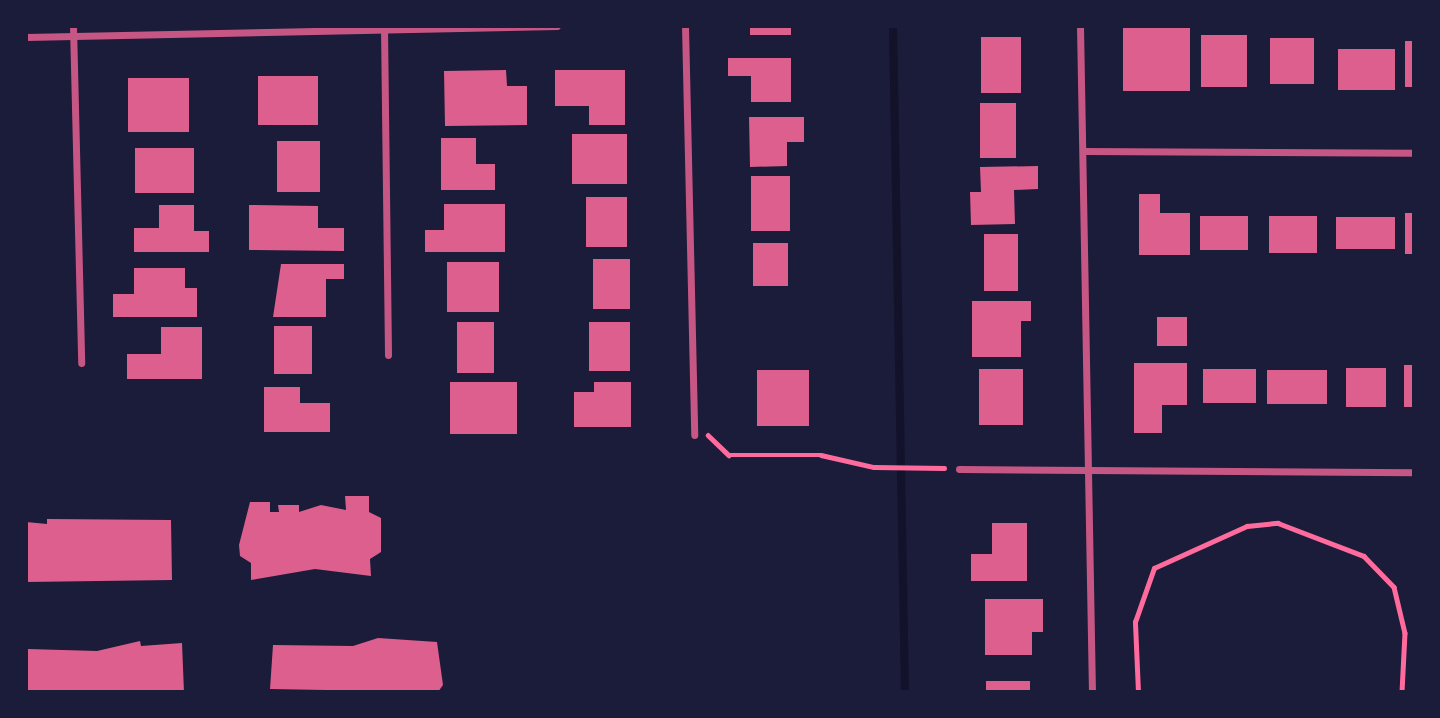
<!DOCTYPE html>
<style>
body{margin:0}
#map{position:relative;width:1440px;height:718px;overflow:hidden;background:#1b1b3a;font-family:"Alegreya Sans",sans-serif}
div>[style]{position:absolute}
.stream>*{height:8px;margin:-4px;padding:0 4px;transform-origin:4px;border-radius:4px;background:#12122b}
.building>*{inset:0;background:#dd5f8e;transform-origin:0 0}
.path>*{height:4.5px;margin:-2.25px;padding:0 2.25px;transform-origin:2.25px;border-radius:2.25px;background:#ff6b9d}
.minor>*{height:7px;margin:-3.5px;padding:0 3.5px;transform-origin:3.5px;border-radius:3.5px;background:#c65784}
span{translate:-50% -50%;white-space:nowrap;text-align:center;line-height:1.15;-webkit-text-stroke:7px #1b1b3a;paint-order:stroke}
.frame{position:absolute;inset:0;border:28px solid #1b1b3a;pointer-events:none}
</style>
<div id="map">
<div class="stream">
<i style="left:893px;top:26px;width:666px;rotate:88.97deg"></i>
</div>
<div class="building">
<i style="left:750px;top:26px;width:41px;height:9px"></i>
<i style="left:1123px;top:26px;width:67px;height:65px"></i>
<i style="left:1201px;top:35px;width:46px;height:52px"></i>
<i style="left:981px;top:37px;width:40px;height:56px"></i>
<i style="left:1270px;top:38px;width:44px;height:46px"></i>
<i style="left:1405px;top:41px;width:9px;height:46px"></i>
<i style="left:1338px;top:49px;width:57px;height:41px"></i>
<i style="clip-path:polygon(728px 58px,791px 58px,791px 102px,751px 102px,751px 76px,728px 76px)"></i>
<i style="clip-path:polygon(506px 70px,507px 86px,527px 86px,527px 125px,445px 126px,444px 71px)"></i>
<i style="clip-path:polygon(555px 70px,625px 70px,625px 125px,589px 125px,589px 106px,555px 106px)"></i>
<i style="left:258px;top:76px;width:60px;height:49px"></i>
<i style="left:128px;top:78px;width:61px;height:54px"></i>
<i style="left:980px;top:103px;width:36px;height:55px"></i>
<i style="clip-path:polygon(749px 117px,804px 117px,804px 142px,787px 142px,787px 166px,750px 167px)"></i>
<i style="left:572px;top:134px;width:55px;height:50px"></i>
<i style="clip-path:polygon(441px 138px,476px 138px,476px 164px,495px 164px,495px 190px,441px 190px)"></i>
<i style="left:277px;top:141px;width:43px;height:51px"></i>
<i style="left:135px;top:148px;width:59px;height:45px"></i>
<i style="clip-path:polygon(1038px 166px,1038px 189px,1014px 190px,1015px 224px,971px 225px,970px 192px,981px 192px,980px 167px)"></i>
<i style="left:751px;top:176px;width:39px;height:55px"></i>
<i style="clip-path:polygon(1139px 194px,1160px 194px,1160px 213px,1190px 213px,1190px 255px,1139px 255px)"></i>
<i style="left:586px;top:197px;width:41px;height:50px"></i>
<i style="clip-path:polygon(444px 204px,505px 204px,505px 252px,425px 252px,425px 230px,444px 230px)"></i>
<i style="clip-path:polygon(159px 205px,194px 205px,194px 231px,209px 231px,209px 252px,134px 252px,134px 228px,159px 228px)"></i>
<i style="clip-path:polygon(249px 205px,318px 206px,318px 228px,344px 228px,344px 251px,249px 250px)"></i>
<i style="left:1405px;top:213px;width:9px;height:41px"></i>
<i style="left:1200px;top:216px;width:48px;height:34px"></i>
<i style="left:1269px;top:216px;width:48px;height:37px"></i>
<i style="left:1336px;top:217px;width:59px;height:32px"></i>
<i style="left:984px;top:234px;width:34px;height:57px"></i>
<i style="left:753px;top:243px;width:35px;height:43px"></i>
<i style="left:593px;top:259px;width:37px;height:50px"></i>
<i style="left:447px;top:262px;width:52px;height:50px"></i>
<i style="clip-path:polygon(281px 264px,344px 264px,344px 279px,326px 279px,326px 317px,273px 317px)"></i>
<i style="clip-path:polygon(134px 268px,185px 268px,185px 288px,197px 288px,197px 317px,113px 317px,113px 294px,134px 294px)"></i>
<i style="clip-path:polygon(972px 301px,1031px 301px,1031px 321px,1021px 321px,1021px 357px,972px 357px)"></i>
<i style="left:1157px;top:317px;width:30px;height:29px"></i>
<i style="left:457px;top:322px;width:37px;height:51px"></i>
<i style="left:589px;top:322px;width:41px;height:49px"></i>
<i style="left:274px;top:326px;width:38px;height:48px"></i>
<i style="clip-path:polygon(161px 327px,202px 327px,202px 379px,127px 379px,127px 354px,161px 354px)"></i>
<i style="clip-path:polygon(1134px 363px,1187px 363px,1187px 405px,1162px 405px,1162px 433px,1134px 433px)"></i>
<i style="left:1404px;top:365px;width:10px;height:42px"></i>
<i style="left:1346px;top:368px;width:40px;height:39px"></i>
<i style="left:979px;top:369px;width:44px;height:56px"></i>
<i style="left:1203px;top:369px;width:53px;height:34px"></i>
<i style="left:757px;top:370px;width:52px;height:56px"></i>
<i style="left:1267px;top:370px;width:60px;height:34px"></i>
<i style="left:450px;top:382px;width:67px;height:52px"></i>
<i style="clip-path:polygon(594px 382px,631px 382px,631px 427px,574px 427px,574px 392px,594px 392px)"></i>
<i style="clip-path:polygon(264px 387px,300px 387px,300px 403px,330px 403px,330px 432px,264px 432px)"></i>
<i style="clip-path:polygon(345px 496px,369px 496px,369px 512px,381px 518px,381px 552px,370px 559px,371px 576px,315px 569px,251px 580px,251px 563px,240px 556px,239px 545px,250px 502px,270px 502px,270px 512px,279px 512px,278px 505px,299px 505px,299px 512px,321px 505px,346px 510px)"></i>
<i style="clip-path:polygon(47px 519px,171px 520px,172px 580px,26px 582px,26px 522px,47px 524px)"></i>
<i style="clip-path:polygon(992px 523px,1027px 523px,1027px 581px,971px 581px,971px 554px,992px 554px)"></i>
<i style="clip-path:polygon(985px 599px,1043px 599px,1043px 632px,1032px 632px,1032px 655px,985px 655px)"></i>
<i style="clip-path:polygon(378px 638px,437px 642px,443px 685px,438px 692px,270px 689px,273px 645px,353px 646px)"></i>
<i style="clip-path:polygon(140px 641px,141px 646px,182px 643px,184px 692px,26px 692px,28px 649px,97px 651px)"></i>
<i style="left:986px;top:681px;width:44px;height:11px"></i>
</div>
<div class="path">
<i style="left:708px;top:435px;width:29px;rotate:44deg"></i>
<i style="left:729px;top:455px;width:92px"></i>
<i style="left:821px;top:455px;width:54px;rotate:12.8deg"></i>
<i style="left:874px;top:467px;width:70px;rotate:0.8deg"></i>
<i style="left:1138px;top:692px;width:70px;rotate:-92.5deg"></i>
<i style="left:1135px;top:622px;width:57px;rotate:-70.6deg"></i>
<i style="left:1154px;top:568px;width:102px;rotate:-24.3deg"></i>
<i style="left:1247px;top:526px;width:31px;rotate:-6deg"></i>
<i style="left:1278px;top:523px;width:92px;rotate:21deg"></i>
<i style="left:1364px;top:556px;width:43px;rotate:45.9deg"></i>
<i style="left:1394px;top:587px;width:47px;rotate:76.6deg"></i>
<i style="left:1405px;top:633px;width:59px;rotate:92.9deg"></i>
</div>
<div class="minor">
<i style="left:73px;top:26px;width:337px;rotate:88.6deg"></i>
<i style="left:685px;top:26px;width:409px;rotate:88.7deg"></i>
<i style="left:1080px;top:26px;width:666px;rotate:88.97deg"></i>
<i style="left:384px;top:27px;width:328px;rotate:89.3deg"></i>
<i style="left:26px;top:37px;width:531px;rotate:-1.19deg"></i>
<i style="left:1083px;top:151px;width:331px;rotate:0.3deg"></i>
<i style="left:959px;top:469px;width:455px;rotate:0.4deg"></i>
</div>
<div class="frame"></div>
</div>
